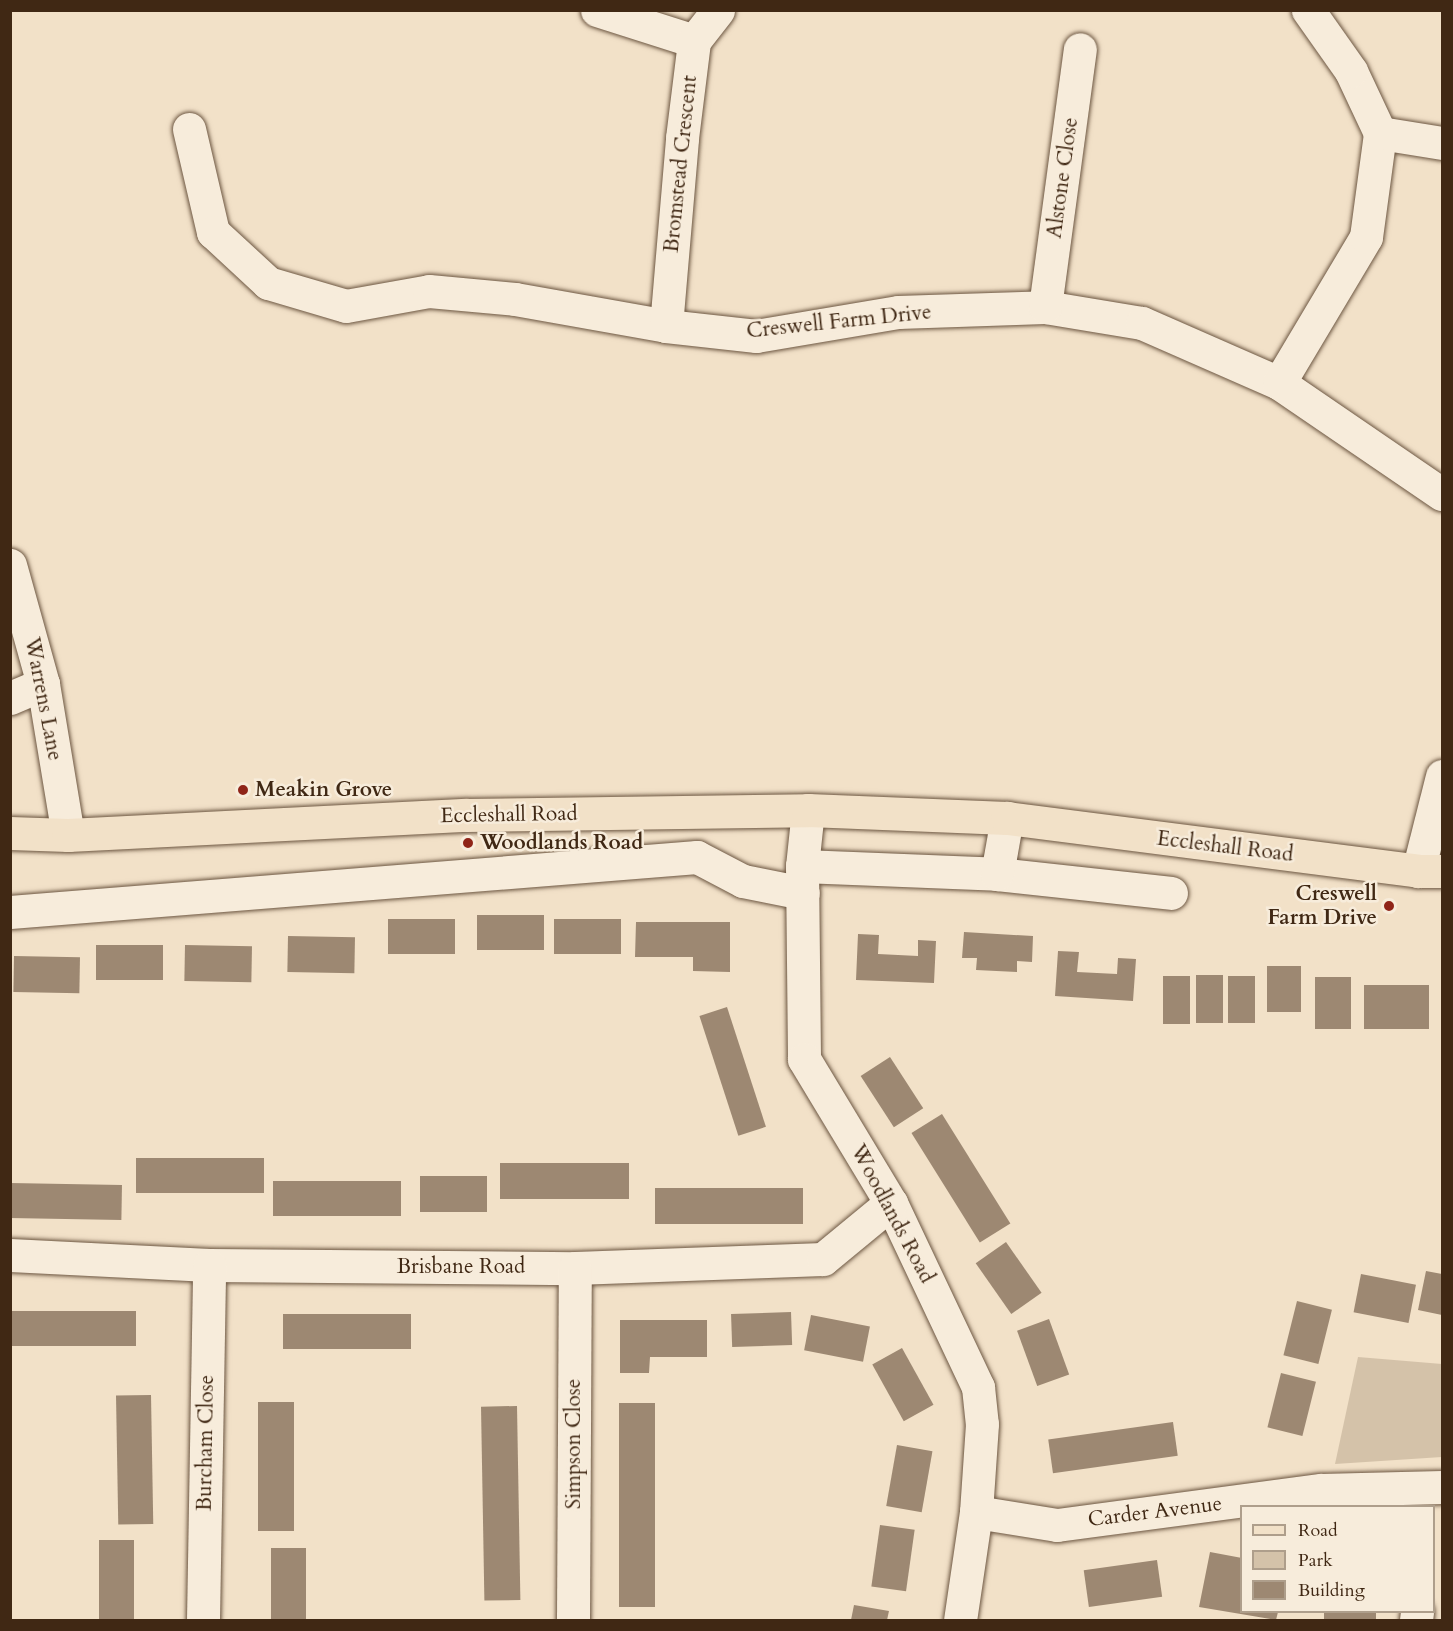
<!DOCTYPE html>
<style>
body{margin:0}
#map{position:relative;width:1453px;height:1631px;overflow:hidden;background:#f2e1c8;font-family:Cardo,serif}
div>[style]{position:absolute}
.green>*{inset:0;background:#d4c2a9}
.building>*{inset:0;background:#9d8872;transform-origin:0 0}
.roads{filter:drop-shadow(0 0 2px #6c5641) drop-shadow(0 0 2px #6c5641)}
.minor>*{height:33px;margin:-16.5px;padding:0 16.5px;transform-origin:16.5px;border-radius:16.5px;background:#f7ecdb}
.major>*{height:33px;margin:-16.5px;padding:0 16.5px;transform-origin:16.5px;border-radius:16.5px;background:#f2e1c8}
.dots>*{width:16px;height:16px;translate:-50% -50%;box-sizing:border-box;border:3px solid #f7ecdb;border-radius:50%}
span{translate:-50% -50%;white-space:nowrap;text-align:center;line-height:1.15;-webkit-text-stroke:5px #f7ecdb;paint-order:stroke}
.street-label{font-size:21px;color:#402814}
.poi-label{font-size:21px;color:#402814;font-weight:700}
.left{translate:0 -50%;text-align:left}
.right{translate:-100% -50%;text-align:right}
.frame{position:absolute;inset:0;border:12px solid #402814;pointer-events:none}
.legend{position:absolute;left:1240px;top:1505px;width:195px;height:108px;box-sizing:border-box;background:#f7ecdb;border:2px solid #ae9e8b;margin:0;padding:8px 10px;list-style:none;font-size:18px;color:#402814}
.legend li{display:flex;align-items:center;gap:12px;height:30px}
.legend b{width:30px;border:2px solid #ae9e8b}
</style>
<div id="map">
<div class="green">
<i style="clip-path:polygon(1358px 1357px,1442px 1364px,1442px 1457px,1335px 1464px)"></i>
</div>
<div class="building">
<i style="left:477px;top:915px;width:67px;height:35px"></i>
<i style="left:388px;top:919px;width:67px;height:35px"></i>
<i style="left:554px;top:919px;width:67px;height:35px"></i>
<i style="clip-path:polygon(636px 922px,730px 922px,730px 972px,693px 971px,693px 957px,635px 957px)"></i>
<i style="clip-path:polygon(964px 932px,1033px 936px,1032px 962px,1017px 961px,1017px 972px,976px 970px,977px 958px,962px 958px)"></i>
<i style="clip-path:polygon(858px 934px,879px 935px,878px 954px,918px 956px,918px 940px,936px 941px,934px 983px,856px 980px)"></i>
<i style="left:288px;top:936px;width:67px;height:36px;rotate:1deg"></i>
<i style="left:96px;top:945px;width:67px;height:35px"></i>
<i style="left:185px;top:945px;width:67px;height:36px;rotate:1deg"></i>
<i style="clip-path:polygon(1058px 951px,1079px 952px,1077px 972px,1117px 974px,1118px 958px,1136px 959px,1133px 1001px,1055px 996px)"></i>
<i style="left:14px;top:956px;width:66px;height:36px;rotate:1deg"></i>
<i style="left:1267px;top:966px;width:34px;height:46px"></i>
<i style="left:1196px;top:975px;width:27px;height:48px"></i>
<i style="left:1163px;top:976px;width:27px;height:48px"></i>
<i style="left:1228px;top:976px;width:27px;height:47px"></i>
<i style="left:1351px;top:977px;width:52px;height:36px;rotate:90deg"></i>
<i style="left:1429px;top:985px;width:44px;height:65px;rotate:90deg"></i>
<i style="left:727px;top:1007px;width:126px;height:29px;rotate:72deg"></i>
<i style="left:890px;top:1057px;width:61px;height:35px;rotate:57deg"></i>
<i style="left:942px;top:1114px;width:129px;height:36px;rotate:58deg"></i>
<i style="left:136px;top:1158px;width:128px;height:35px"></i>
<i style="left:500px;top:1163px;width:129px;height:36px"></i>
<i style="left:420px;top:1176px;width:67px;height:36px"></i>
<i style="left:273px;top:1181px;width:128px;height:35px"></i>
<i style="left:10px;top:1183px;width:112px;height:35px;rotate:1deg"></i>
<i style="left:655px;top:1188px;width:148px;height:36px"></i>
<i style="left:1006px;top:1242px;width:62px;height:37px;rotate:55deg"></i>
<i style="clip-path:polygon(1426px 1271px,1442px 1274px,1442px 1315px,1418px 1310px)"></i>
<i style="left:1361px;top:1274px;width:56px;height:39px;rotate:11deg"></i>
<i style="left:1297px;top:1301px;width:36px;height:56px;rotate:14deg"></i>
<i style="left:10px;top:1311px;width:126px;height:35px"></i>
<i style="left:791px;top:1312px;width:33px;height:60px;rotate:88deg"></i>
<i style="left:283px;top:1314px;width:128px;height:35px"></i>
<i style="left:811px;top:1315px;width:60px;height:36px;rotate:11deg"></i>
<i style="left:1049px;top:1319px;width:59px;height:34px;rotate:70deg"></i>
<i style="clip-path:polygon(620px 1320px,707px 1320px,707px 1357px,650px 1357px,649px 1373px,620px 1373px)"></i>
<i style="left:902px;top:1348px;width:65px;height:34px;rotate:61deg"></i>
<i style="left:1281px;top:1373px;width:36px;height:56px;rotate:14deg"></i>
<i style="left:151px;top:1395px;width:129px;height:35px;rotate:89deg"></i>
<i style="left:258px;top:1402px;width:36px;height:129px"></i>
<i style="left:619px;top:1403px;width:36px;height:204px"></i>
<i style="left:517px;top:1406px;width:194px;height:36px;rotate:89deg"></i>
<i style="left:1173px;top:1422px;width:34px;height:126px;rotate:82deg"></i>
<i style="left:897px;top:1445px;width:36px;height:62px;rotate:10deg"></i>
<i style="left:880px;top:1525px;width:35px;height:62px;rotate:8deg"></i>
<i style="left:99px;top:1540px;width:35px;height:80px"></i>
<i style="left:271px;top:1548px;width:35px;height:72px"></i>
<i style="clip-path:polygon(1210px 1552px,1242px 1558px,1242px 1612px,1278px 1612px,1276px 1620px,1199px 1607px)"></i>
<i style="left:1157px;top:1560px;width:37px;height:74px;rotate:82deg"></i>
<i style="clip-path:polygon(854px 1605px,889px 1611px,887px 1620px,851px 1620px)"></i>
<i style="left:1324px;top:1612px;width:52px;height:8px"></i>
</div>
<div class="roads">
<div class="minor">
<i style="left:597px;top:10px;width:102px;rotate:17.7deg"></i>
<i style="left:189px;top:129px;width:106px;rotate:76.9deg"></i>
<i style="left:213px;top:232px;width:75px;rotate:42.8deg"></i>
<i style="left:268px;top:283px;width:81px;rotate:16.4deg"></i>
<i style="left:346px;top:306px;width:84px;rotate:-10.2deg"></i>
<i style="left:429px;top:291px;width:86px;rotate:5.3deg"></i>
<i style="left:515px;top:299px;width:153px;rotate:10.1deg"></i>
<i style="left:666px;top:326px;width:91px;rotate:6.3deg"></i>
<i style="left:756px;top:336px;width:144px;rotate:-9.6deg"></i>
<i style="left:898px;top:312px;width:147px;rotate:-1.9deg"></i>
<i style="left:1045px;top:307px;width:98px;rotate:9.4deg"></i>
<i style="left:1142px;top:323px;width:150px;rotate:23.7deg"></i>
<i style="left:1279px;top:383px;width:197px;rotate:34.3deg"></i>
<i style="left:1380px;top:133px;width:63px;rotate:9.2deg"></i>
<i style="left:1045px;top:307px;width:260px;rotate:-82.3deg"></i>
<i style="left:666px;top:326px;width:189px;rotate:-85.1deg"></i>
<i style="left:682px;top:138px;width:98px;rotate:-82.9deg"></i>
<i style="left:694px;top:41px;width:39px;rotate:-52deg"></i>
<i style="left:1279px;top:383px;width:170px;rotate:-59.2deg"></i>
<i style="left:1366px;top:237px;width:105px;rotate:-82.3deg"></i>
<i style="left:1380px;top:133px;width:68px;rotate:-115.1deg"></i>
<i style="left:1351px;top:71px;width:75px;rotate:-125.2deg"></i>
<i style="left:10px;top:565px;width:123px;rotate:74.5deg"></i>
<i style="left:43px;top:684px;width:153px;rotate:80.6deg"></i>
<i style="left:10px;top:698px;width:36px;rotate:-23deg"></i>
<i style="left:808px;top:810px;width:56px;rotate:96.1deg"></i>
<i style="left:802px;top:866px;width:193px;rotate:89.4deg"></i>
<i style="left:804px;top:1059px;width:168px;rotate:58.9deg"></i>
<i style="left:891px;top:1203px;width:204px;rotate:64.7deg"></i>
<i style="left:978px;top:1387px;width:37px;rotate:84deg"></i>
<i style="left:982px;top:1424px;width:88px;rotate:93.9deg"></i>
<i style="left:976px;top:1512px;width:109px;rotate:98.4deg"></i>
<i style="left:802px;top:866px;width:195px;rotate:2.3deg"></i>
<i style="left:997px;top:874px;width:175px;rotate:6.2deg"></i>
<i style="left:1418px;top:871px;width:98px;rotate:-75.8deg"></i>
<i style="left:997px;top:874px;width:57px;rotate:-79.9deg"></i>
<i style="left:10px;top:912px;width:689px;rotate:-4.58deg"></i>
<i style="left:697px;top:857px;width:52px;rotate:27.6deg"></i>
<i style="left:743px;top:881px;width:61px;rotate:11.3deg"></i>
<i style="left:10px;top:1255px;width:199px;rotate:2.9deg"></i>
<i style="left:209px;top:1265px;width:366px;rotate:0.5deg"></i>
<i style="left:575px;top:1268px;width:248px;rotate:-2.1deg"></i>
<i style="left:823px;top:1259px;width:88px;rotate:-39.5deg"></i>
<i style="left:976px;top:1512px;width:82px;rotate:9.1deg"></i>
<i style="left:1057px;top:1525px;width:266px;rotate:-7.6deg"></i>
<i style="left:1321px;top:1490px;width:121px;rotate:-1.4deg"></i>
<i style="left:203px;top:1620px;width:355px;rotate:-89deg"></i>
<i style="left:573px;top:1620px;width:352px;rotate:-89.7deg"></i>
<i style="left:1416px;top:1620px;width:8px;rotate:-83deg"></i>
</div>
<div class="major">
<i style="left:10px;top:833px;width:58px;rotate:2deg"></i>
<i style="left:68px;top:835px;width:399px;rotate:-2.9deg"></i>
<i style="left:466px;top:815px;width:342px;rotate:-0.8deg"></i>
<i style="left:808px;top:810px;width:199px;rotate:2.3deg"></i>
<i style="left:1007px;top:818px;width:414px;rotate:7.3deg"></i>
<i style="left:1418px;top:871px;width:24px"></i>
</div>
</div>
<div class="dots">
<i style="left:243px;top:790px;background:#8f2418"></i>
<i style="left:468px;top:843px;background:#8f2418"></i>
<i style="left:1389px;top:906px;background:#8f2418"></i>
</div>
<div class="street-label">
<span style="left:681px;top:164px;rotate:-84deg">Bromstead Crescent</span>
<span style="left:1063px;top:178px;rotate:-82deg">Alstone Close</span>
<span style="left:839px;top:322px;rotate:-6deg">Creswell Farm Drive</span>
<span style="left:43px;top:699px;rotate:79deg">Warrens Lane</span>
<span style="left:509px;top:815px;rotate:-1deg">Eccleshall Road</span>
<span style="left:1225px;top:847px;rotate:7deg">Eccleshall Road</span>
<span style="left:892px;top:1214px;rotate:62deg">Woodlands Road</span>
<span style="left:461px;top:1267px">Brisbane Road</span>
<span style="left:206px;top:1443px;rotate:-89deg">Burcham Close</span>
<span style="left:574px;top:1444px;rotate:-90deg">Simpson Close</span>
<span style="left:1155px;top:1512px;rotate:-7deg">Carder Avenue</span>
</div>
<div class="poi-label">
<span class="left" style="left:255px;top:790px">Meakin Grove</span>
<span class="left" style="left:480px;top:843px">Woodlands Road</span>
<span class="right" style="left:1377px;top:906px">Creswell<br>Farm Drive</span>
</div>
<div class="frame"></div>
<ul class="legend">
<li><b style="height:8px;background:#f2e1c8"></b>Road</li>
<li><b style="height:16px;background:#d4c2a9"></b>Park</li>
<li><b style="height:16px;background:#9d8872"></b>Building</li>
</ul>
</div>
